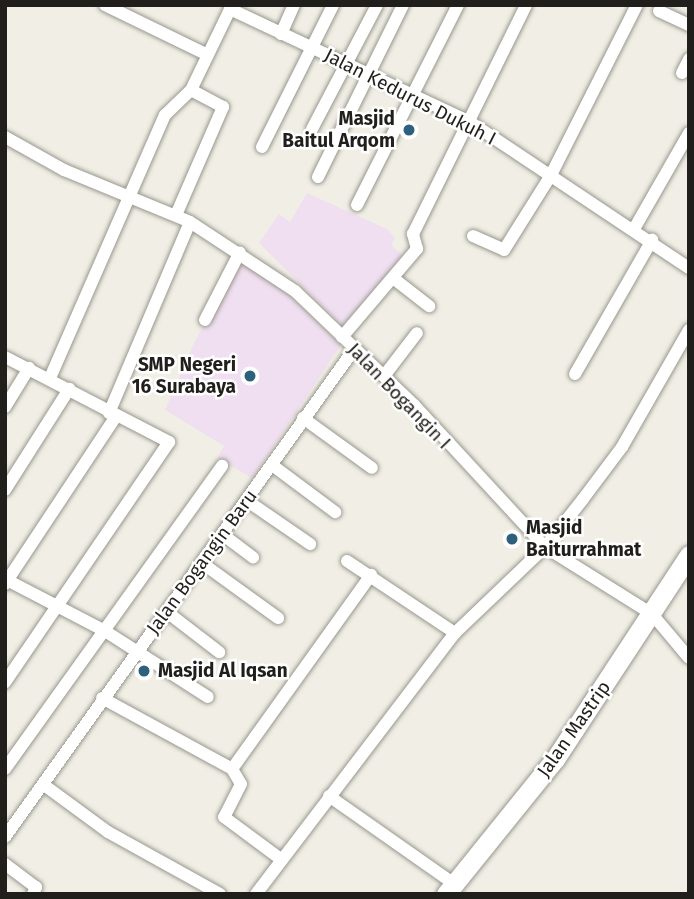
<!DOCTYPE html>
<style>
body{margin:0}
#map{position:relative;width:694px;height:899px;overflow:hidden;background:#f1efe5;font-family:"Fira Sans",sans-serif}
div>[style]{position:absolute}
.education>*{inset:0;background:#f0dff0}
.roads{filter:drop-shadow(0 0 2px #98978e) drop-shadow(0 0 2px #98978e)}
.minor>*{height:12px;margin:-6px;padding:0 6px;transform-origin:6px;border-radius:6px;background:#fff}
.primary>*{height:19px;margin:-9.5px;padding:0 9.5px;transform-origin:9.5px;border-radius:9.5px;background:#fff}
.dots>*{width:19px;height:19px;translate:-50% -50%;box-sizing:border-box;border:4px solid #fff;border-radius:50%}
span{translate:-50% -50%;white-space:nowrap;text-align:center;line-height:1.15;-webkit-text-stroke:5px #fff;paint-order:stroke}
.street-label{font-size:19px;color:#201f1b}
.poi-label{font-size:19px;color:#201f1b;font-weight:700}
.right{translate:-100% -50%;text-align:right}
.left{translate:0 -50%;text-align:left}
.frame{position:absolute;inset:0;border:7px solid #201f1b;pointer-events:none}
</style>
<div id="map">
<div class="education">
<i style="clip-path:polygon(307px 193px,387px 229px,395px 239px,391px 245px,406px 259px,346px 329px,259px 243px,279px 214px,290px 222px)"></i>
<i style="clip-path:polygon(250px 258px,341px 345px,252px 478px,217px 458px,224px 446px,165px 410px,194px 343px,239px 260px)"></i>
</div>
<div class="roads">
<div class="minor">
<i style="left:105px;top:5px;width:114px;rotate:25.9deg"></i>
<i style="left:230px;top:9px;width:265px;rotate:25.2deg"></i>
<i style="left:470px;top:122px;width:263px;rotate:33.7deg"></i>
<i style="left:659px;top:11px;width:33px;rotate:25deg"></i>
<i style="left:281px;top:34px;width:32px;rotate:-66deg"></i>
<i style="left:682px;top:73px;width:16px;rotate:-63deg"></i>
<i style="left:312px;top:129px;width:140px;rotate:-62.3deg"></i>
<i style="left:5px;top:137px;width:68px;rotate:29.2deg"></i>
<i style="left:64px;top:170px;width:136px;rotate:22.4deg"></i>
<i style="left:190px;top:222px;width:126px;rotate:33.3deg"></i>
<i style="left:295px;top:291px;width:165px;rotate:43.8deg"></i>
<i style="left:414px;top:405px;width:193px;rotate:47.3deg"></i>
<i style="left:545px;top:547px;width:126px;rotate:32.1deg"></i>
<i style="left:652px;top:614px;width:57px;rotate:49.9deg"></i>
<i style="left:262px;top:147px;width:159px;rotate:-63.4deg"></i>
<i style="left:318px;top:177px;width:192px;rotate:-63.7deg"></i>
<i style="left:357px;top:205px;width:224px;rotate:-63.2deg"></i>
<i style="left:176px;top:215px;width:118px;rotate:-66.5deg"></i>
<i style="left:223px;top:107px;width:36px;rotate:-152deg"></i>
<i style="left:634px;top:229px;width:111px;rotate:-60.2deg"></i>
<i style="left:473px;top:236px;width:34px;rotate:24deg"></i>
<i style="left:504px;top:250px;width:89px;rotate:-57.9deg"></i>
<i style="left:551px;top:175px;width:191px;rotate:-63.2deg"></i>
<i style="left:393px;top:278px;width:46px;rotate:37.9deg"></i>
<i style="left:205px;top:320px;width:76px;rotate:-62.8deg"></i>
<i style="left:342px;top:337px;width:116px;rotate:-49.6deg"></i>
<i style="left:417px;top:249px;width:16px;rotate:-105deg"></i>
<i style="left:413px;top:234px;width:255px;rotate:-63.7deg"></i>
<i style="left:5px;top:357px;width:185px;rotate:27.4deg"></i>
<i style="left:169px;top:442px;width:291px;rotate:124.3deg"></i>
<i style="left:575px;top:374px;width:155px;rotate:-60.1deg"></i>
<i style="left:384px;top:376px;width:54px;rotate:-52.5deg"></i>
<i style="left:50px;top:378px;width:287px;rotate:-66.4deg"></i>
<i style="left:165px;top:115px;width:36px;rotate:-44deg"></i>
<i style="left:191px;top:90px;width:94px;rotate:-64.2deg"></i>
<i style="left:5px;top:407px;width:46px;rotate:-58.4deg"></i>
<i style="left:109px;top:413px;width:207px;rotate:-67deg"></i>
<i style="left:303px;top:418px;width:85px;rotate:35.9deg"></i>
<i style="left:272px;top:465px;width:79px;rotate:36.7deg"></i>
<i style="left:5px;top:490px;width:120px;rotate:-57.6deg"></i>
<i style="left:246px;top:500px;width:78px;rotate:34.5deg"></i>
<i style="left:222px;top:534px;width:39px;rotate:37deg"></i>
<i style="left:347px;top:561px;width:130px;rotate:33.7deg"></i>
<i style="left:202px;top:563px;width:94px;rotate:35.9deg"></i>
<i style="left:5px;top:579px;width:113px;rotate:27.5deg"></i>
<i style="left:105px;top:631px;width:122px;rotate:32.7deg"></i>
<i style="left:5px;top:584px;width:201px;rotate:-56.5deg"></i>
<i style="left:167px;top:612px;width:66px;rotate:37.6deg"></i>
<i style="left:102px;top:698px;width:148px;rotate:28.6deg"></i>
<i style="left:5px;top:769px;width:373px;rotate:-54.4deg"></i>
<i style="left:232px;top:769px;width:239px;rotate:-54.4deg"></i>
<i style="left:232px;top:769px;width:17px;rotate:59deg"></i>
<i style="left:241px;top:784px;width:37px;rotate:117deg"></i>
<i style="left:224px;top:817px;width:72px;rotate:36.6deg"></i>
<i style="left:44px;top:785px;width:79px;rotate:36.3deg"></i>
<i style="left:108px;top:832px;width:128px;rotate:29deg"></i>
<i style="left:329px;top:796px;width:153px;rotate:35.1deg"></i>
<i style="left:5px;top:837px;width:601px;rotate:-54.41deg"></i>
<i style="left:5px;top:864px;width:39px;rotate:37deg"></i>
<i style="left:36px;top:887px;width:8px;rotate:113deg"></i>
<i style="left:256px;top:894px;width:328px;rotate:-52.7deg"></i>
<i style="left:455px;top:633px;width:124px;rotate:-43.7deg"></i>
<i style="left:545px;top:547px;width:61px;rotate:-51.6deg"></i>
<i style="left:583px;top:499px;width:65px;rotate:-53.1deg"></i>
<i style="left:622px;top:447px;width:135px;rotate:-60.2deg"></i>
</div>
<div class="primary">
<i style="left:446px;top:894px;width:174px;rotate:-51.1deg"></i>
<i style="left:555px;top:759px;width:244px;rotate:-56.7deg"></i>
</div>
</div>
<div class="dots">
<i style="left:409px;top:130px;background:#2c607c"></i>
<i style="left:250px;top:376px;background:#2c607c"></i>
<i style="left:512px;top:539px;background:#2c607c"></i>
<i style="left:144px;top:671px;background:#2c607c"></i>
</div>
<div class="street-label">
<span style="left:410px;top:97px;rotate:27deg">Jalan Kedurus Dukuh I</span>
<span style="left:399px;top:396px;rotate:46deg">Jalan Bogangin I</span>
<span style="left:202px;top:562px;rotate:-54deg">Jalan Bogangin Baru</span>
<span style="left:574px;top:729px;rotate:-55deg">Jalan Mastrip</span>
</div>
<div class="poi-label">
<span class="right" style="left:395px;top:130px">Masjid<br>Baitul Arqom</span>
<span class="right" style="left:236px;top:376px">SMP Negeri<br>16 Surabaya</span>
<span class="left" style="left:526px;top:539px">Masjid<br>Baiturrahmat</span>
<span class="left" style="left:158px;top:671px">Masjid Al Iqsan</span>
</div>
<div class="frame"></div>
</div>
